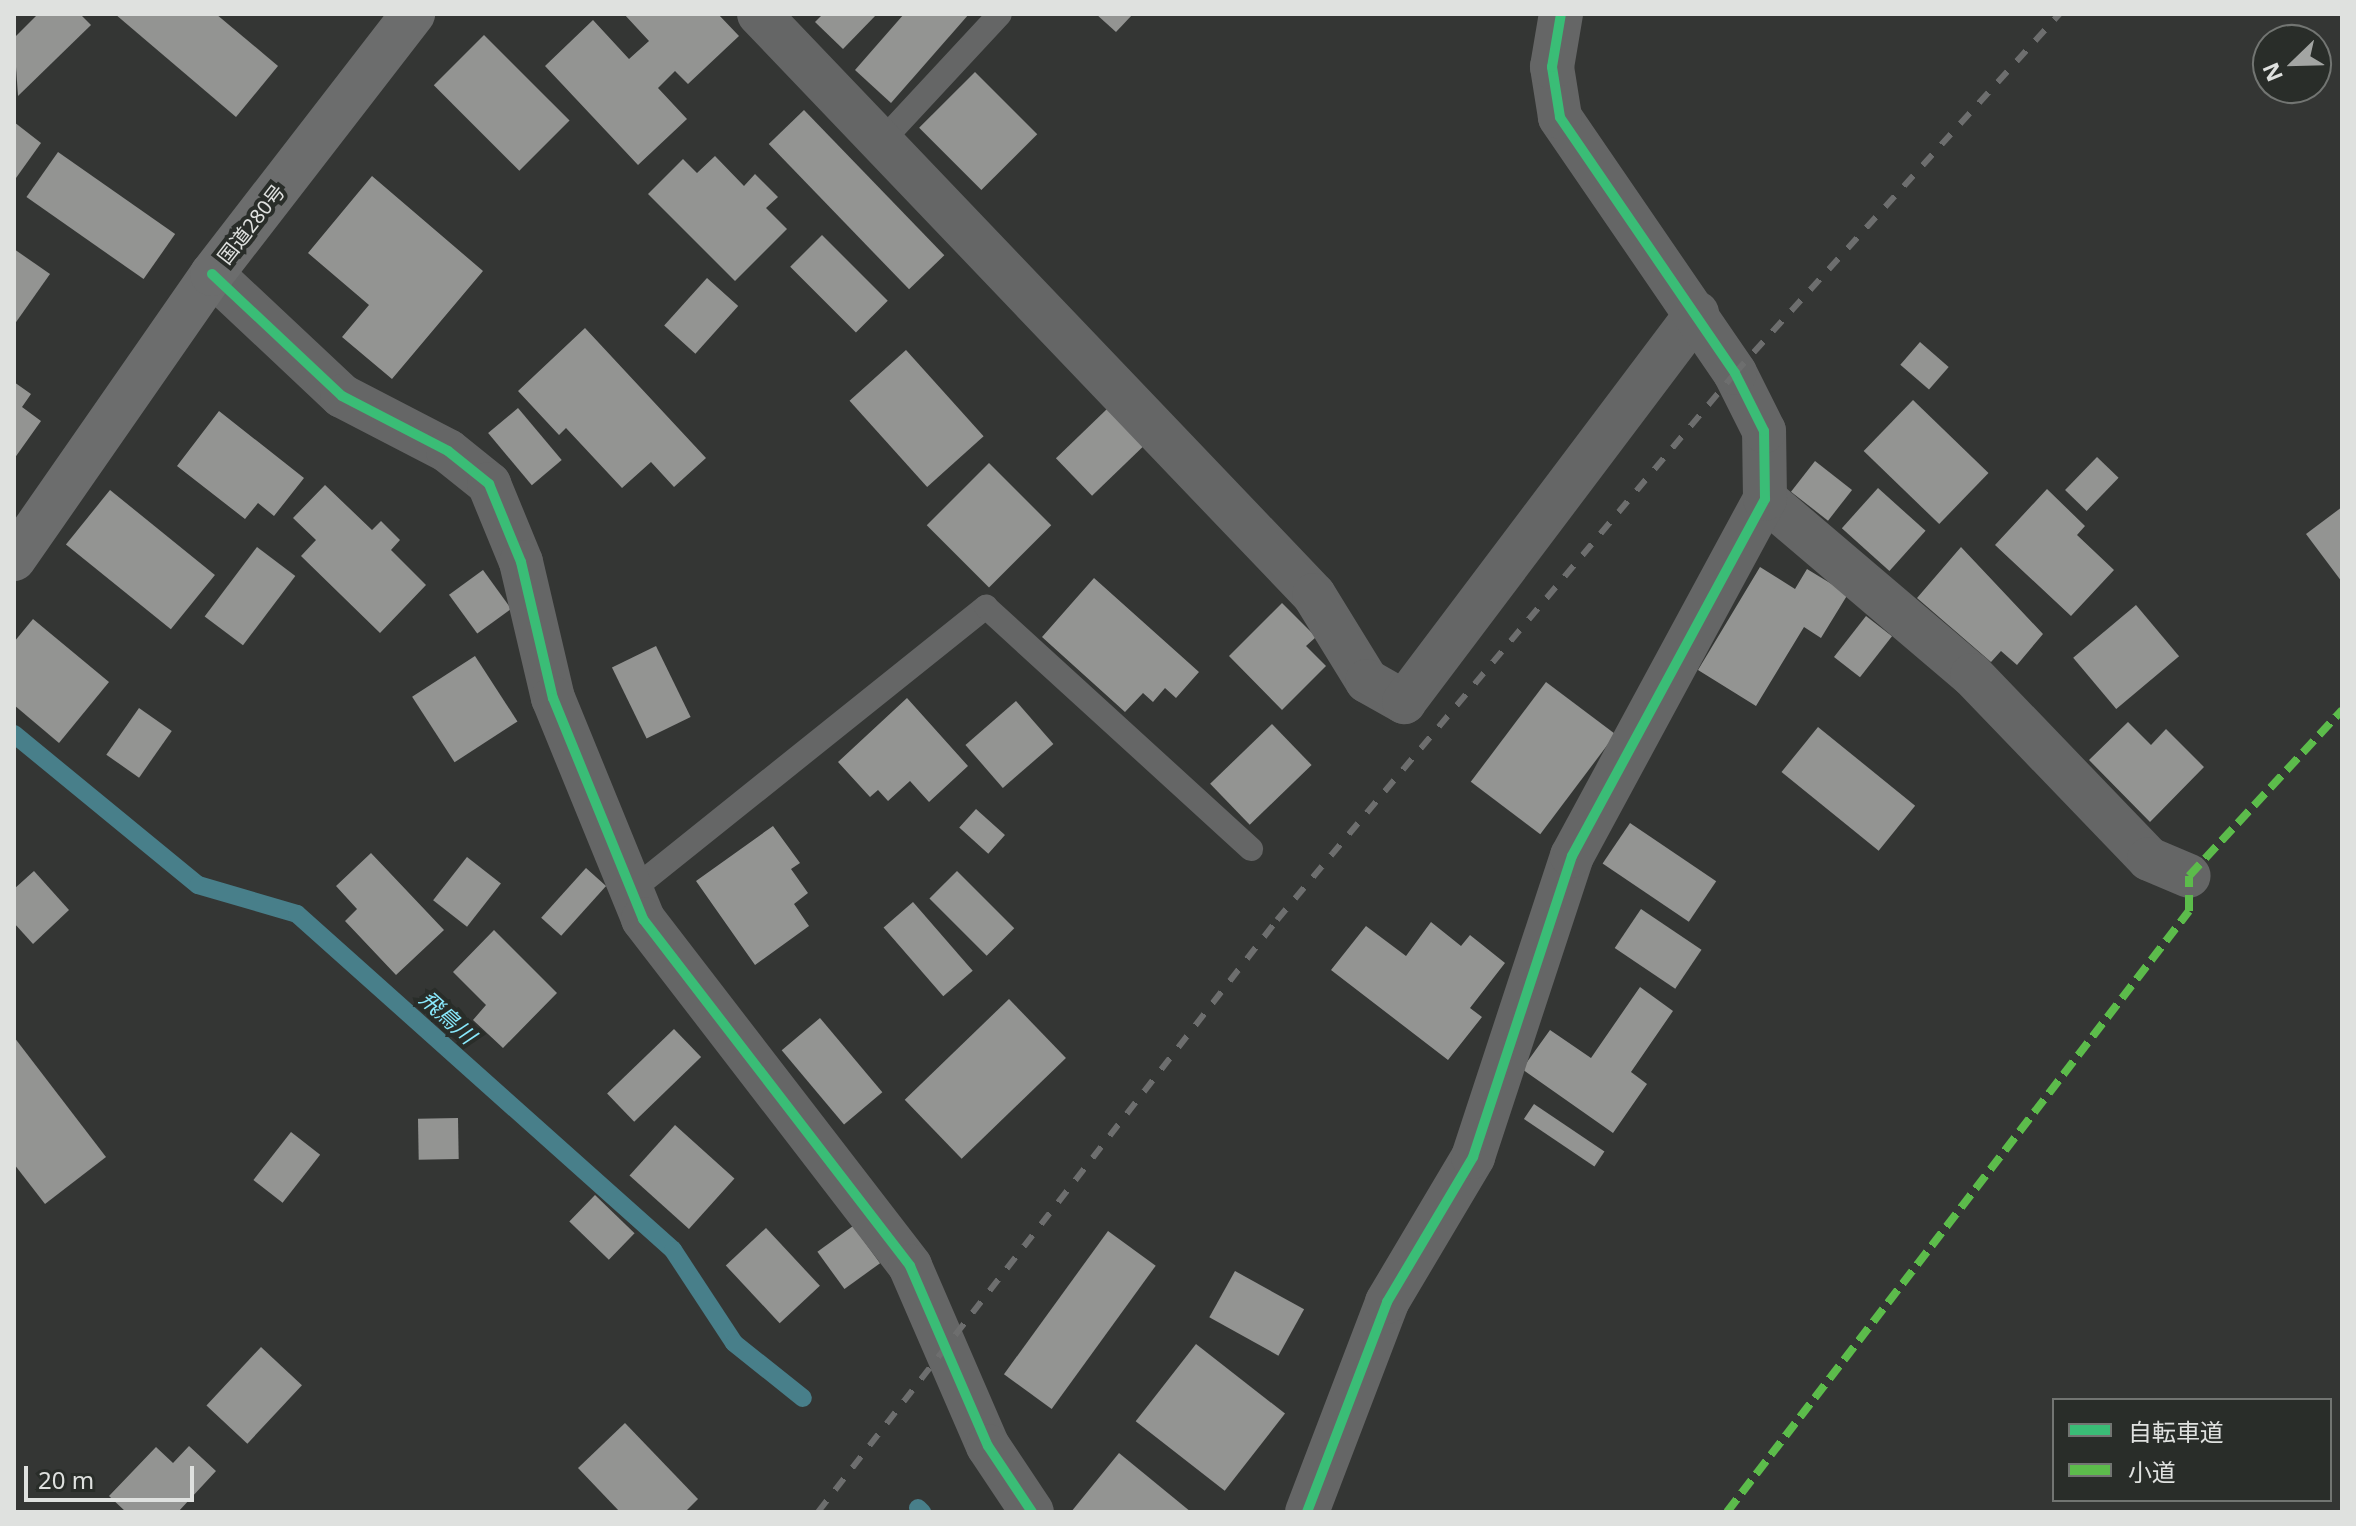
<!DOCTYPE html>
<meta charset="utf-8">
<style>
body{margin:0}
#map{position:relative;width:2356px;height:1526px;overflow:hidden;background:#343634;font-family:"Noto Sans","Noto Sans JP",sans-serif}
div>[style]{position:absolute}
.stream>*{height:18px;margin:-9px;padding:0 9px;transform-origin:9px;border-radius:9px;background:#487f8a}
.building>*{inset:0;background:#939492;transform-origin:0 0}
.lane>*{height:24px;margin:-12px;padding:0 12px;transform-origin:12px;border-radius:12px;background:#656666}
.street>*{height:44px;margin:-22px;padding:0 22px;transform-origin:22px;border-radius:22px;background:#656666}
.highway>*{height:44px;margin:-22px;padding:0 22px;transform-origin:22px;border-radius:22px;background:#6c6d6d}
.rail>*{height:6px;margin-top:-3px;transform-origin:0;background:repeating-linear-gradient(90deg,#6d6e6e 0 14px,transparent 0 28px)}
.quiet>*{height:8px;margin-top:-4px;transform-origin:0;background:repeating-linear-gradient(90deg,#5cbc4b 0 16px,transparent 0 24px)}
.cycleway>*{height:10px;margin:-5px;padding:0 5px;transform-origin:5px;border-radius:5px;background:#3abd76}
span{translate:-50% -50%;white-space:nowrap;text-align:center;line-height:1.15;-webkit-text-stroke:8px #292d29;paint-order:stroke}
.street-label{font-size:20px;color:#dfe1df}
.water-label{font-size:22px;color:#89e9fd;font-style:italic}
.frame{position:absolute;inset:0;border:16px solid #dfe1df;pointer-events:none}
.legend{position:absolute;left:2052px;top:1398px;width:280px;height:104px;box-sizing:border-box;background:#292d29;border:2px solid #727572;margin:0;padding:10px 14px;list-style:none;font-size:24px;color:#dfe1df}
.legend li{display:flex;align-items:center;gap:16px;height:40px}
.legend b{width:40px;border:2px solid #727572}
.north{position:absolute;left:2252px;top:24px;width:80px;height:80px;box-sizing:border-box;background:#292d29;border:2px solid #727572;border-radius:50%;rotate:247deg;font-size:22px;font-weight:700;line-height:32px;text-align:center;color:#dfe1df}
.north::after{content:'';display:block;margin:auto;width:28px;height:36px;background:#a3a5a3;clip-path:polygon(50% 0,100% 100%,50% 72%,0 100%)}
.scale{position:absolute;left:24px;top:1466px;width:170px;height:36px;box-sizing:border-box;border:4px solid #dfe1df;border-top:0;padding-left:10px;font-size:24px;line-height:28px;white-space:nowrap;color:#dfe1df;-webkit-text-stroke:6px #292d29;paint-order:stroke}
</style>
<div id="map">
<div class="stream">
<i style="left:14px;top:734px;width:238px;rotate:39.4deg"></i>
<i style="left:198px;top:885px;width:103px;rotate:16.3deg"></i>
<i style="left:297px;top:914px;width:504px;rotate:41.78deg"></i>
<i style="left:673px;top:1250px;width:111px;rotate:56.7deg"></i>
<i style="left:734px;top:1343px;width:88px;rotate:38.6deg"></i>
<i style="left:918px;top:1508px;width:6px;rotate:45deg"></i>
</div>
<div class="building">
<i style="clip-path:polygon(38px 14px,80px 14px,91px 25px,18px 96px,14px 38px)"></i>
<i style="clip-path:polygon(115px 14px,216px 14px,278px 66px,236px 117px)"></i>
<i style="clip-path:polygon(624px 14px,718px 14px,739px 36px,688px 84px,675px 71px,658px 88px,687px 119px,638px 165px,545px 66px,593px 20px,629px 59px,649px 41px)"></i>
<i style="clip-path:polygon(823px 14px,877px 14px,843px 49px,815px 22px)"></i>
<i style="clip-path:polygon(904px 14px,969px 14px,891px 103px,855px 70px)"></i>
<i style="clip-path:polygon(1096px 14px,1133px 14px,1116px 32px)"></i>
<i style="left:484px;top:35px;width:121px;height:71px;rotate:45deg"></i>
<i style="left:975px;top:72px;width:88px;height:79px;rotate:45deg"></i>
<i style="left:804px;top:110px;width:202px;height:49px;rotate:46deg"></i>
<i style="clip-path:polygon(14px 122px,41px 143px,16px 178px,14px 176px)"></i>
<i style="left:58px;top:152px;width:143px;height:55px;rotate:35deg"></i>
<i style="clip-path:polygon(715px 156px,744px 186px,755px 174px,778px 197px,766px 208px,787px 229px,735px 281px,648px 194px,683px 159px,697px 173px)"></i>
<i style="clip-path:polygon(372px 176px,483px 271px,392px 379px,342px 337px,369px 305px,308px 253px)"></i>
<i style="left:822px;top:235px;width:93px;height:45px;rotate:45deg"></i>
<i style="clip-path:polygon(14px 249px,50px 274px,14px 325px)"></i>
<i style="left:707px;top:278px;width:42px;height:64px;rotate:42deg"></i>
<i style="clip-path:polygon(585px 328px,706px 458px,674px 487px,651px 462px,622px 488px,566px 428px,559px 435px,518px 391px)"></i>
<i style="left:1920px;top:342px;width:38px;height:30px;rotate:41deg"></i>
<i style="left:906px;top:350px;width:116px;height:76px;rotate:48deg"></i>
<i style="clip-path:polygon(14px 382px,31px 394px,22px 407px,41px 421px,14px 459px)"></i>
<i style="left:1913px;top:400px;width:105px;height:71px;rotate:44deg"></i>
<i style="left:518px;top:408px;width:68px;height:39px;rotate:50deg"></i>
<i style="left:1107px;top:409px;width:52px;height:71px;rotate:46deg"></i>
<i style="clip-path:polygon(219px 411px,304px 478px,274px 516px,258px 503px,245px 519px,177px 466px)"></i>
<i style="left:2097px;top:457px;width:30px;height:46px;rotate:44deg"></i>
<i style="left:1815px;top:461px;width:47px;height:39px;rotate:38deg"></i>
<i style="left:989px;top:463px;width:88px;height:88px;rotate:45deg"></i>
<i style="clip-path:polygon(325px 485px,372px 530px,381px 521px,400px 540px,391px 550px,426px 585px,380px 633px,301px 556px,316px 540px,293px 518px)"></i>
<i style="left:1878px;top:488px;width:64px;height:54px;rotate:42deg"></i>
<i style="clip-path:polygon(2047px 489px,2085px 526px,2077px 535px,2114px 570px,2071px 616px,1995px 545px)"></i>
<i style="left:110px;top:490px;width:135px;height:70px;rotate:39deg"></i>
<i style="clip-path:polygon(2342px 507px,2342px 582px,2306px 534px)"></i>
<i style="left:257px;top:547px;width:48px;height:87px;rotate:37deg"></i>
<i style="clip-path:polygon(1961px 547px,2043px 634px,2017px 665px,2001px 651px,1991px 662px,1917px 598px)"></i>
<i style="clip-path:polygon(1760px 567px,1795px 589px,1807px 569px,1848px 594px,1821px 638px,1804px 627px,1756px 706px,1698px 670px)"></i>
<i style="left:483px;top:570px;width:48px;height:42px;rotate:54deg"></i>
<i style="clip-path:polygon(1094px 578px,1199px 672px,1176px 698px,1165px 688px,1153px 702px,1143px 693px,1125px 712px,1042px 637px)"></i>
<i style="clip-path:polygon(1282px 603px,1316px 637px,1306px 646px,1326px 666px,1282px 710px,1229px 656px)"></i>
<i style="left:2136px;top:605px;width:67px;height:82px;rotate:50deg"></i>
<i style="left:1866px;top:616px;width:33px;height:52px;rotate:38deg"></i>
<i style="clip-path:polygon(33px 619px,109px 682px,59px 743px,14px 705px,14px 642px)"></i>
<i style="left:656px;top:646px;width:79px;height:49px;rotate:64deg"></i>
<i style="left:475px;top:656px;width:78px;height:75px;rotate:57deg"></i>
<i style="left:1546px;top:682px;width:87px;height:125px;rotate:37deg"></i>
<i style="clip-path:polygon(907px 698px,968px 766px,929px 802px,910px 781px,888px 801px,878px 790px,870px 797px,838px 762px)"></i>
<i style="left:1016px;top:701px;width:57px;height:67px;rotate:49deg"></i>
<i style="left:139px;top:708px;width:40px;height:57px;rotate:35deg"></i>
<i style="clip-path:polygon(2128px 722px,2151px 745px,2166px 729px,2204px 767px,2150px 822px,2089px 760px)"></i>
<i style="left:1272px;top:724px;width:57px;height:86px;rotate:46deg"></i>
<i style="left:1818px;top:727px;width:125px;height:58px;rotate:39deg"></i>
<i style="left:976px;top:809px;width:39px;height:25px;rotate:42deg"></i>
<i style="left:1630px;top:823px;width:104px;height:49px;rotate:34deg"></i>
<i style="clip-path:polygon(773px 826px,800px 863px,791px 869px,808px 893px,794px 904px,809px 926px,755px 965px,696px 881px)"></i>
<i style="clip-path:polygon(371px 853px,444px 930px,396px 975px,345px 921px,357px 909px,336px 886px)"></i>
<i style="left:467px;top:857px;width:43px;height:55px;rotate:38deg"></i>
<i style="left:586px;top:868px;width:27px;height:67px;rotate:42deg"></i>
<i style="clip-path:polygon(34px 871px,69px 910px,33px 944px,14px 923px,14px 889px)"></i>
<i style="left:957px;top:871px;width:81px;height:39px;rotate:45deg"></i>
<i style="left:913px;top:902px;width:91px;height:39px;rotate:49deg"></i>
<i style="left:1641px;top:909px;width:73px;height:47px;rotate:34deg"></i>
<i style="clip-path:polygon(1431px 922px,1461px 946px,1470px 935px,1505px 963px,1470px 1008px,1482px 1017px,1448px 1060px,1331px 970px,1366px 926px,1406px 956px)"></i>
<i style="clip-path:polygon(494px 930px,557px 993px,503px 1048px,473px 1020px,486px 1005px,453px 972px)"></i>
<i style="clip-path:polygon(1640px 987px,1673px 1011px,1631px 1072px,1647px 1084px,1613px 1133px,1522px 1069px,1550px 1030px,1591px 1058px)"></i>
<i style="left:1009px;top:999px;width:82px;height:145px;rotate:46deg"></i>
<i style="left:820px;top:1018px;width:97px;height:50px;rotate:50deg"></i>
<i style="left:674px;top:1029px;width:39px;height:93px;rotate:46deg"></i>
<i style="clip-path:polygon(14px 1037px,106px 1157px,45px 1204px,14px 1164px)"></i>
<i style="left:1534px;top:1104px;width:85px;height:18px;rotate:34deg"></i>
<i style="left:458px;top:1118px;width:41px;height:40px;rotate:89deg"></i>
<i style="left:675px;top:1125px;width:80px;height:68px;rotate:42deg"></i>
<i style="left:291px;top:1132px;width:37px;height:61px;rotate:38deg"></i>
<i style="left:595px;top:1195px;width:55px;height:37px;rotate:44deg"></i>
<i style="left:853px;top:1226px;width:46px;height:44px;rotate:54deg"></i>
<i style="left:766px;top:1228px;width:79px;height:55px;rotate:47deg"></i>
<i style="left:1108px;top:1231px;width:59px;height:177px;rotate:36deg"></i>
<i style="left:1235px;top:1271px;width:79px;height:53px;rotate:29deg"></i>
<i style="left:1196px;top:1344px;width:113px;height:98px;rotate:38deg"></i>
<i style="left:261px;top:1347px;width:56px;height:80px;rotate:43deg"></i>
<i style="clip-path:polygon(625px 1423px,698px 1499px,685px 1512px,620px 1512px,578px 1468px)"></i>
<i style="clip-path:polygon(189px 1446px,216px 1471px,178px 1512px,126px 1512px,109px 1496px,156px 1447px,173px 1463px)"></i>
<i style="clip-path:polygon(1119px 1453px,1191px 1512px,1071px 1512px)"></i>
</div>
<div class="lane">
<i style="left:882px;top:141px;width:173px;rotate:-47.1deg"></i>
<i style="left:631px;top:891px;width:455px;rotate:-38.7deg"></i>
<i style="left:986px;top:607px;width:359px;rotate:42.4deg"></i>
</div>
<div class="street">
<i style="left:759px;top:14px;width:803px;rotate:46.31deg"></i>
<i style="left:1314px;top:595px;width:101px;rotate:58.4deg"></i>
<i style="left:1367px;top:681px;width:43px;rotate:29.6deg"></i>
<i style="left:1404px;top:702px;width:487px;rotate:-53deg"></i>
<i style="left:212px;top:274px;width:178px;rotate:43.2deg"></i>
<i style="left:342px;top:396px;width:119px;rotate:27.4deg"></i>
<i style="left:448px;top:451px;width:53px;rotate:38.8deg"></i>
<i style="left:489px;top:484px;width:84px;rotate:67.7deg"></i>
<i style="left:521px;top:562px;width:140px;rotate:76.8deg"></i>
<i style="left:553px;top:698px;width:239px;rotate:67.8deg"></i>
<i style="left:643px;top:919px;width:438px;rotate:52.4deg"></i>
<i style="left:910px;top:1266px;width:196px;rotate:66.6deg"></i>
<i style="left:988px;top:1446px;width:79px;rotate:56.3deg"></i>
<i style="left:1765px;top:499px;width:272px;rotate:40.4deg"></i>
<i style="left:1972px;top:675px;width:255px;rotate:46.1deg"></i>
<i style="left:2149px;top:859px;width:43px;rotate:23deg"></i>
<i style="left:1307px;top:1512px;width:225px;rotate:-69.1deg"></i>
<i style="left:1387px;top:1302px;width:169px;rotate:-59.3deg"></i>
<i style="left:1473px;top:1157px;width:317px;rotate:-71.8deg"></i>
<i style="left:1572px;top:856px;width:406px;rotate:-61.6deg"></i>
<i style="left:1765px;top:499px;width:68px;rotate:-90.8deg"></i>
<i style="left:1764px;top:431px;width:65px;rotate:-116.6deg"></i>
<i style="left:1735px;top:373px;width:310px;rotate:-124.4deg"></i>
<i style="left:1560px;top:117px;width:51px;rotate:-99.1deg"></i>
<i style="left:1552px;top:67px;width:54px;rotate:-80.4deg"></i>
</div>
<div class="highway">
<i style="left:14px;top:559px;width:347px;rotate:-55.2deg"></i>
<i style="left:212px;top:274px;width:329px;rotate:-52.3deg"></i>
</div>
<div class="rail">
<i style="left:818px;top:1512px;width:749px;rotate:-52.21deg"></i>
<i style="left:1277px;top:920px;width:713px;rotate:-50.06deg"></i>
<i style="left:1735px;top:373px;width:484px;rotate:-47.9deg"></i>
</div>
<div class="quiet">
<i style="left:1727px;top:1512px;width:758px;rotate:-52.45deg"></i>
<i style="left:2189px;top:911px;width:35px;rotate:-90deg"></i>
<i style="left:2189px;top:876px;width:226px;rotate:-47.3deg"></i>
</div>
<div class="cycleway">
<i style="left:212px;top:274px;width:178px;rotate:43.2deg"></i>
<i style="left:342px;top:396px;width:119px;rotate:27.4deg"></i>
<i style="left:448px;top:451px;width:53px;rotate:38.8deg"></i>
<i style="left:489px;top:484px;width:84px;rotate:67.7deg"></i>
<i style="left:521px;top:562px;width:140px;rotate:76.8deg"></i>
<i style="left:553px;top:698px;width:239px;rotate:67.8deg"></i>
<i style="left:643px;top:919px;width:438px;rotate:52.4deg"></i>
<i style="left:910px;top:1266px;width:196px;rotate:66.6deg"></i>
<i style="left:988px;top:1446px;width:79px;rotate:56.3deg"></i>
<i style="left:1307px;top:1512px;width:225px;rotate:-69.1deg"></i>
<i style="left:1387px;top:1302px;width:169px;rotate:-59.3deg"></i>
<i style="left:1473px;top:1157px;width:317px;rotate:-71.8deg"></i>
<i style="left:1572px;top:856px;width:406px;rotate:-61.6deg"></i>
<i style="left:1765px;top:499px;width:68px;rotate:-90.8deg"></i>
<i style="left:1764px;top:431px;width:65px;rotate:-116.6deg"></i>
<i style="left:1735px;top:373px;width:310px;rotate:-124.4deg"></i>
<i style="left:1560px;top:117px;width:51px;rotate:-99.1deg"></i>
<i style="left:1552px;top:67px;width:54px;rotate:-80.4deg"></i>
</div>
<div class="street-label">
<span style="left:251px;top:224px;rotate:-52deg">国道280号</span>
</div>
<div class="water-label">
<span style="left:448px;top:1017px;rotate:42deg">飛鳥川</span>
</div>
<div class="frame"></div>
<ul class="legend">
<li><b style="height:10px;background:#3abd76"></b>自転車道</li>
<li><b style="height:10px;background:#5cbc4b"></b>小道</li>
</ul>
<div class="north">N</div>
<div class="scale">20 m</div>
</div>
